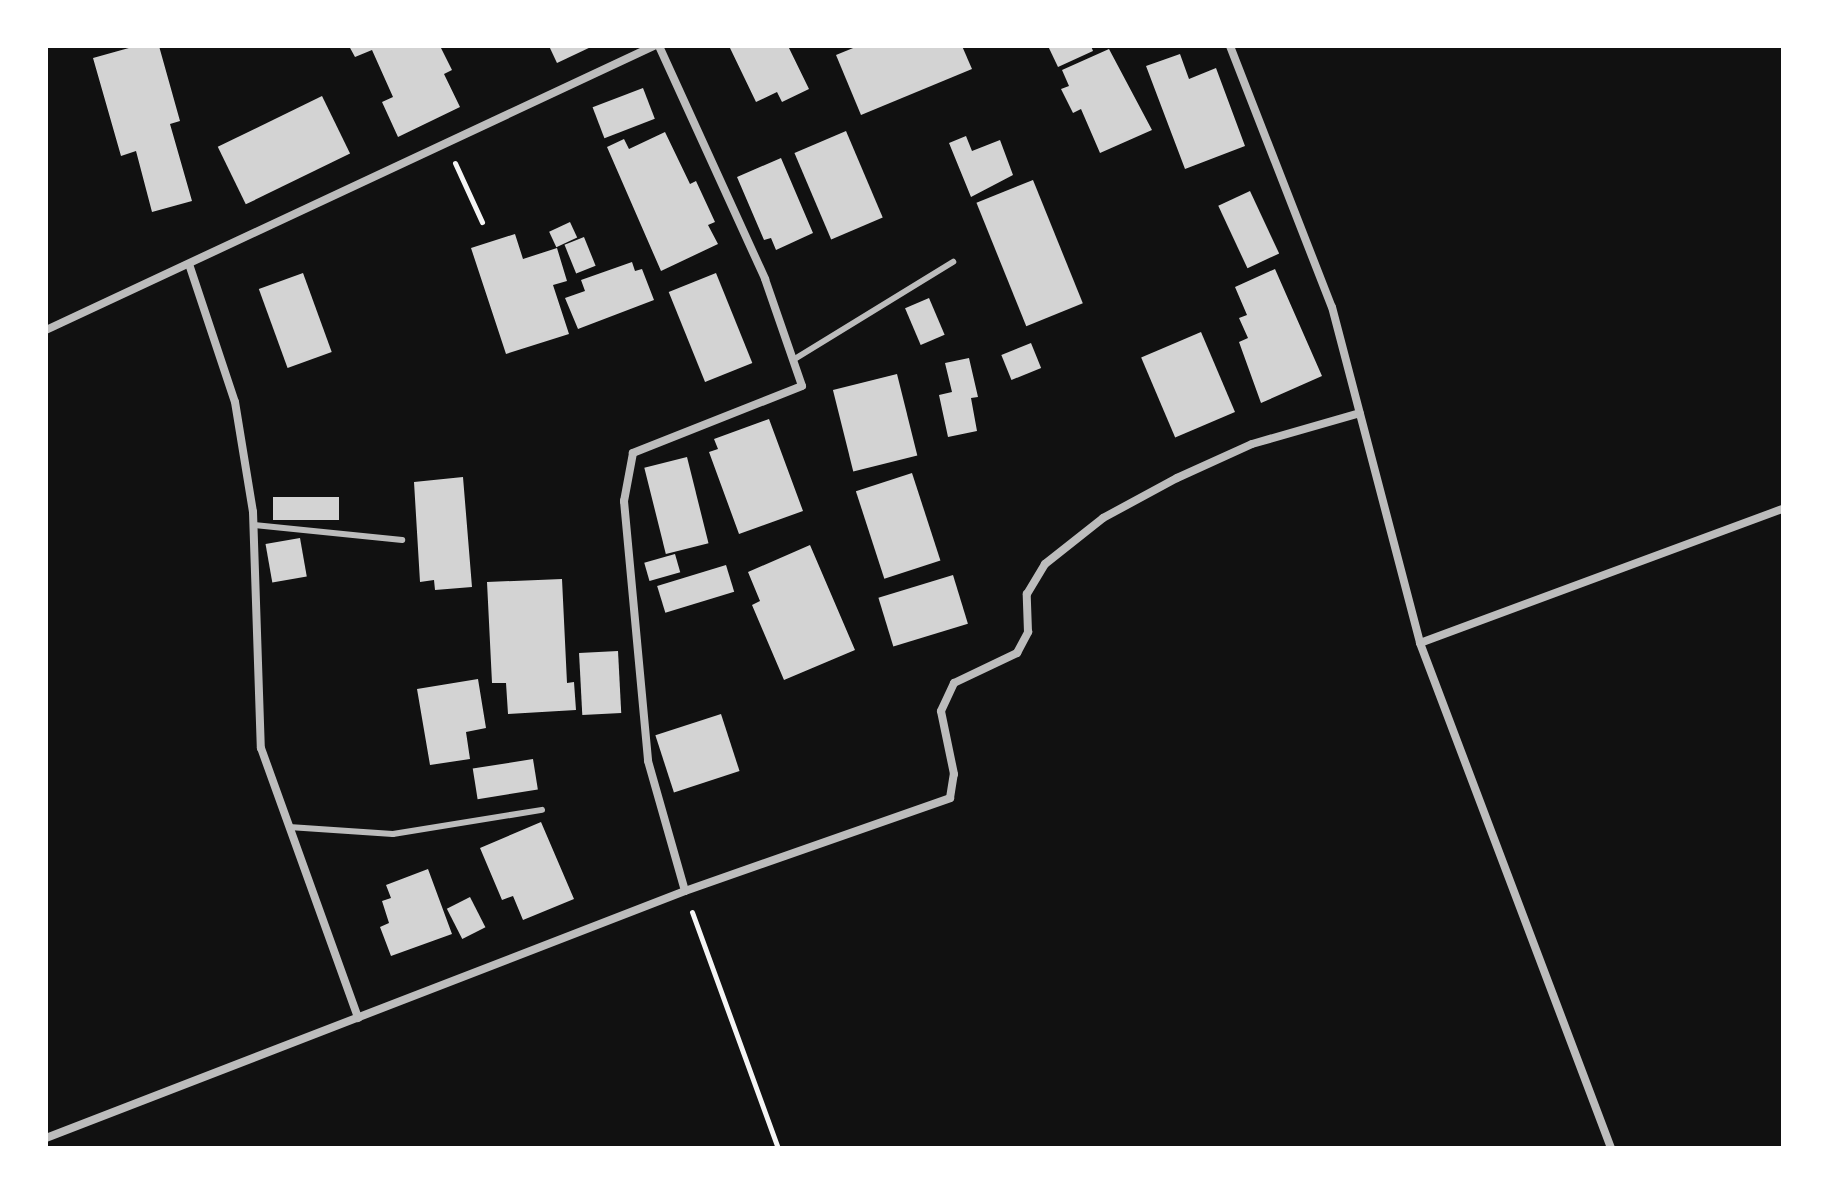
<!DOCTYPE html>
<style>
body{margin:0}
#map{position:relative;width:1829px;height:1194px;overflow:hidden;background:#111;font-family:Rubik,sans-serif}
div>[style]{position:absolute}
.building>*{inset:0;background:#d3d3d3;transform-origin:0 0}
.path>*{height:5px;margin:-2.5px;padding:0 2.5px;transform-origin:2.5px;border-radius:2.5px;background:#f5f5f5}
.service>*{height:6px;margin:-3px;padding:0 3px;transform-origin:3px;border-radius:3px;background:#bcbcbc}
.minor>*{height:8px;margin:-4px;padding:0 4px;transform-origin:4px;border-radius:4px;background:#bcbcbc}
span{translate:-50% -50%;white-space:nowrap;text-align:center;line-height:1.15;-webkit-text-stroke:6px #fff;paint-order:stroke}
.frame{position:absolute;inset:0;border:48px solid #fff;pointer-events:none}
</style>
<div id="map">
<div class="building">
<i style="clip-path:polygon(136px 46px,159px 46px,180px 121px,170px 124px,192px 201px,152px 212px,136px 151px,121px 156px,93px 58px)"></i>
<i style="clip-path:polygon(349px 46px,440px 46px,452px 70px,444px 74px,460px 107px,398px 137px,382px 102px,393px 97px,372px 50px,355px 57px)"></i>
<i style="clip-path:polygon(549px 46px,593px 46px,557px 63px)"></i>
<i style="clip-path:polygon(788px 46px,809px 89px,782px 102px,777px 92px,756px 102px,730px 48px)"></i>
<i style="clip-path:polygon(858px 46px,962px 46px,972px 69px,861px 115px,836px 55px)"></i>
<i style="clip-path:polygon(1048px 46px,1091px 46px,1093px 51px,1058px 67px)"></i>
<i style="clip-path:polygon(1109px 49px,1152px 130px,1100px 153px,1081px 109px,1073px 113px,1061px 89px,1069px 86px,1062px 70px)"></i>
<i style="clip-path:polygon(1180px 54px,1189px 79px,1216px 68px,1245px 146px,1185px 169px,1146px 66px)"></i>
<i style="left:643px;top:88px;width:33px;height:54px;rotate:69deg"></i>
<i style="left:322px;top:96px;width:64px;height:116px;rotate:64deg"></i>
<i style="left:846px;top:131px;width:94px;height:56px;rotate:67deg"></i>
<i style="clip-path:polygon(665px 132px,690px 184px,696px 181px,715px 222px,708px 225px,718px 244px,661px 271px,607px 147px,624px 139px,629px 149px)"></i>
<i style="clip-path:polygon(966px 136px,972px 151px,1000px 140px,1013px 175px,971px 197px,949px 143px)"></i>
<i style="clip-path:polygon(781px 158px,813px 233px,776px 250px,771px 238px,764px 240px,737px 177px)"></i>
<i style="left:1033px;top:180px;width:133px;height:61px;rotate:68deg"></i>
<i style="left:1250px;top:191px;width:69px;height:35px;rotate:65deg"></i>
<i style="left:570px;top:222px;width:17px;height:23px;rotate:65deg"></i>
<i style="clip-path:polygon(515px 234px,523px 259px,557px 248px,567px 281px,553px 285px,569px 334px,506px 354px,471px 248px)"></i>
<i style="left:584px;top:237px;width:31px;height:21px;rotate:68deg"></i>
<i style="clip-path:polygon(632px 262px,635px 271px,642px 269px,654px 300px,578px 329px,565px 298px,585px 291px,581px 280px)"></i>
<i style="clip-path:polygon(1275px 269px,1322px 376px,1261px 403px,1239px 342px,1248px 338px,1239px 318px,1247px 315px,1235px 287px)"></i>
<i style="left:303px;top:273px;width:84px;height:47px;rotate:70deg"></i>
<i style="left:716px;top:273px;width:97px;height:51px;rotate:68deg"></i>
<i style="left:929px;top:298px;width:40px;height:26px;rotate:67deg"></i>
<i style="left:1201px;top:332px;width:87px;height:65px;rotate:67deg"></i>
<i style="left:1031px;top:343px;width:27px;height:32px;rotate:68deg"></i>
<i style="clip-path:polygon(969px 358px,978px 397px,971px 398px,977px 431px,948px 437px,939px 395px,952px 392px,945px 363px)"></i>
<i style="left:897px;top:374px;width:84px;height:66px;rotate:76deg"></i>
<i style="clip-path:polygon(769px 419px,803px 511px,739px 534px,709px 452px,718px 449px,714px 439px)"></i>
<i style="left:687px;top:457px;width:89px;height:44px;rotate:76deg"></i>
<i style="left:912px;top:473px;width:92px;height:59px;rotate:72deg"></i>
<i style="clip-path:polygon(463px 477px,472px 587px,435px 590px,434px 580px,420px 582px,414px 482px)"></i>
<i style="left:339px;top:497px;width:23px;height:66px;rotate:90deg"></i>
<i style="left:300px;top:538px;width:39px;height:35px;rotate:80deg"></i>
<i style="clip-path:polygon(810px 545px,855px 650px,784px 680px,752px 605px,760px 601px,748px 572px)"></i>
<i style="left:675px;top:554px;width:19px;height:32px;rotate:74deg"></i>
<i style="left:726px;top:565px;width:28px;height:72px;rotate:73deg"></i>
<i style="left:953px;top:575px;width:51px;height:78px;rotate:73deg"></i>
<i style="clip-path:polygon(562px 579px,567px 683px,574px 682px,576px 710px,508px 714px,506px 683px,492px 683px,487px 582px)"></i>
<i style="left:618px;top:651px;width:62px;height:39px;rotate:87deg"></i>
<i style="clip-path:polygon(478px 679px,486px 728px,466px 732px,470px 759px,430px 765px,417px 689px)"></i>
<i style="left:721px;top:714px;width:60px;height:69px;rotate:72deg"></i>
<i style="left:533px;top:759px;width:31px;height:61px;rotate:81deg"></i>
<i style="clip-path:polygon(541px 822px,574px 899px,523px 920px,513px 896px,502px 900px,480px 848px)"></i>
<i style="clip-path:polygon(428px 869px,452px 934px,391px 956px,380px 927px,389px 923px,382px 901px,391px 898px,386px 885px)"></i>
<i style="left:470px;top:897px;width:34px;height:26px;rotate:63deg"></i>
</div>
<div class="path">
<i style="left:455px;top:163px;width:65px;rotate:65.4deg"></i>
<i style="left:692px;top:912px;width:251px;rotate:70deg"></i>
</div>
<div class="service">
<i style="left:793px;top:360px;width:188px;rotate:-31.5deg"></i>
<i style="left:254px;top:525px;width:149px;rotate:5.8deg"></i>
<i style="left:289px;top:827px;width:104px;rotate:3.9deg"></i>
<i style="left:393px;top:834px;width:151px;rotate:-9.2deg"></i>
</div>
<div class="minor">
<i style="left:659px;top:46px;width:256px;rotate:65.5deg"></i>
<i style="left:765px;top:279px;width:113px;rotate:70.9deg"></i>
<i style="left:802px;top:386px;width:182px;rotate:158.4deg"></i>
<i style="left:633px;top:453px;width:49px;rotate:100.6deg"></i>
<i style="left:624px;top:501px;width:261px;rotate:84.7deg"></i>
<i style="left:648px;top:761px;width:135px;rotate:74.1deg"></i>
<i style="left:1230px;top:46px;width:280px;rotate:68.7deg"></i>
<i style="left:1332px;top:307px;width:347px;rotate:75.3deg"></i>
<i style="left:1420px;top:643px;width:540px;rotate:69.28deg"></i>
<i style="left:189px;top:264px;width:145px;rotate:71.6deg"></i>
<i style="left:235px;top:402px;width:111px;rotate:80.7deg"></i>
<i style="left:253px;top:512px;width:236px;rotate:88.1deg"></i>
<i style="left:261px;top:748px;width:287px;rotate:70.2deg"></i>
<i style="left:46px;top:330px;width:671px;rotate:-25.04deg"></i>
<i style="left:1420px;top:643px;width:387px;rotate:-20.3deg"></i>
<i style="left:46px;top:1138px;width:685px;rotate:-21.13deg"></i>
<i style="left:685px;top:891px;width:281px;rotate:-19.3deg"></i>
<i style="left:950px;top:798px;width:24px;rotate:-81deg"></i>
<i style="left:954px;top:774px;width:64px;rotate:-101.7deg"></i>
<i style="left:941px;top:711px;width:31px;rotate:-65deg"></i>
<i style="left:954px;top:683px;width:70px;rotate:-25.5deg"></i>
<i style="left:1017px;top:653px;width:24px;rotate:-62deg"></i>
<i style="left:1028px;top:632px;width:38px;rotate:-92deg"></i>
<i style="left:1027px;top:594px;width:35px;rotate:-59deg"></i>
<i style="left:1045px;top:564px;width:74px;rotate:-38.4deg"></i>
<i style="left:1103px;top:518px;width:84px;rotate:-28.4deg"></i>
<i style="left:1177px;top:478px;width:82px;rotate:-24.4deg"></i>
<i style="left:1252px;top:444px;width:112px;rotate:-16deg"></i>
</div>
<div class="frame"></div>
</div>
